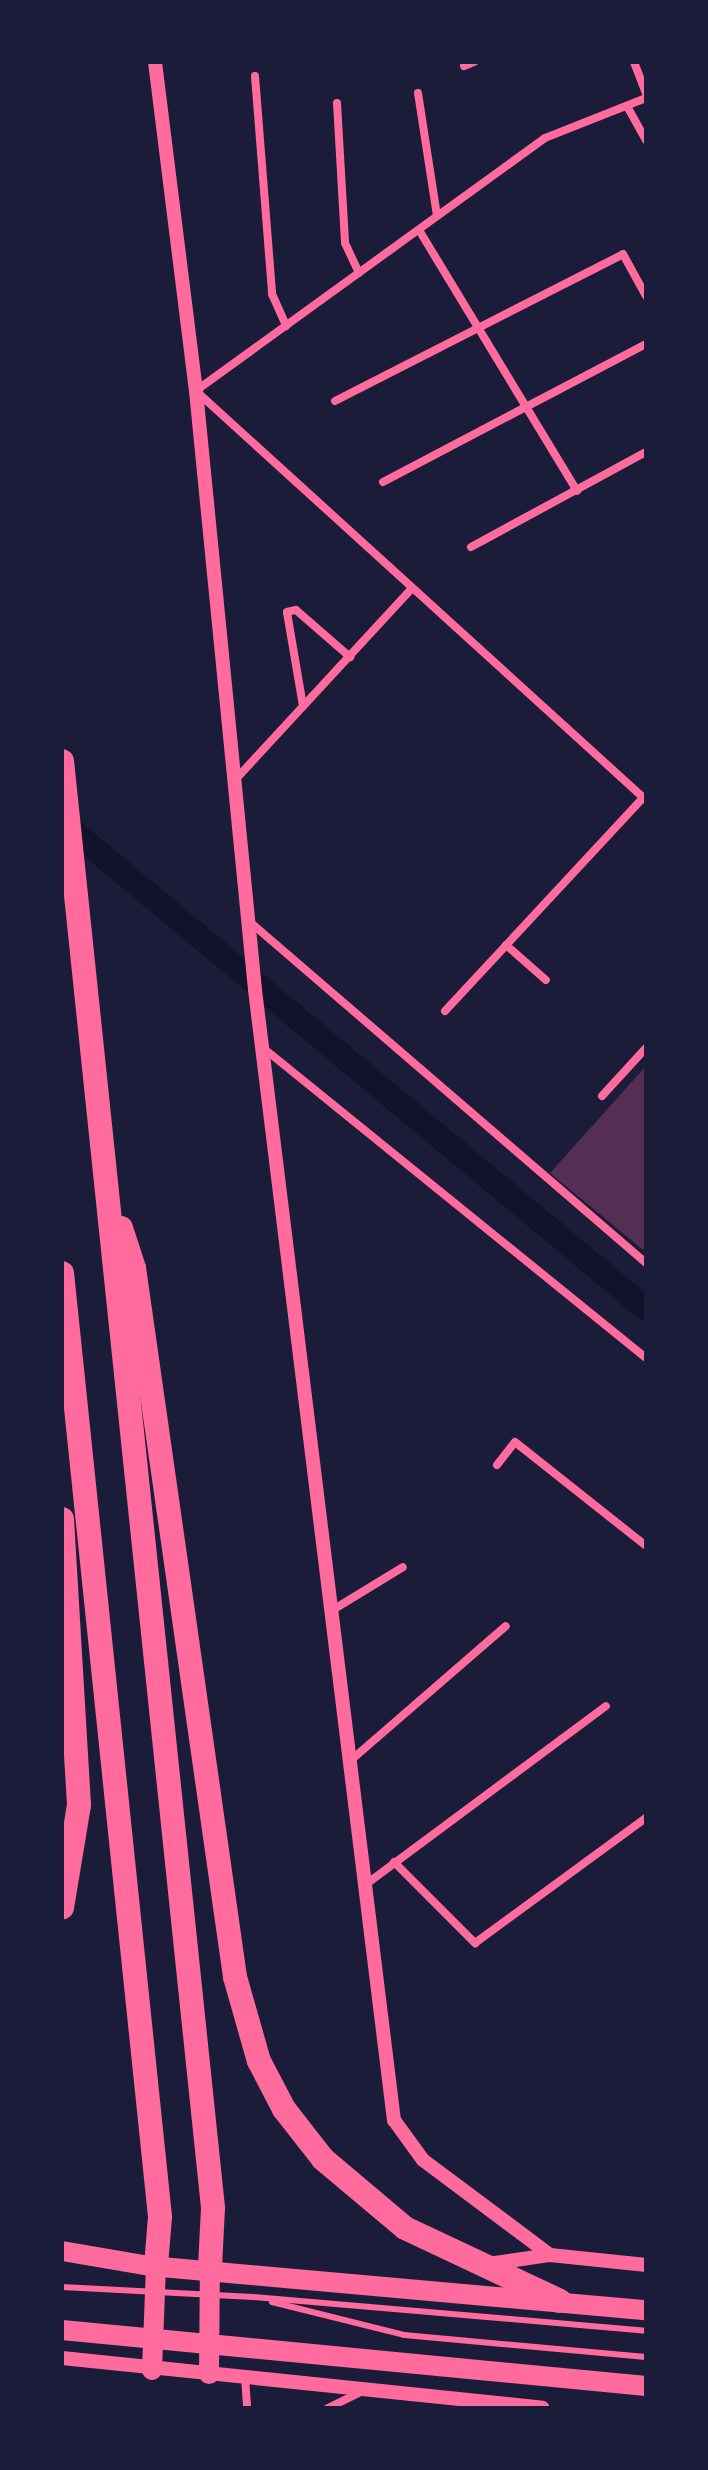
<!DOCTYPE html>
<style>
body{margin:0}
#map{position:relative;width:708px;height:2470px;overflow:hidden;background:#1b1b3a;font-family:Rubik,sans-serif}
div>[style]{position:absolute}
.canal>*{height:24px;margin:-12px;padding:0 12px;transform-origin:12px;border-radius:12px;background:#12122b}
.building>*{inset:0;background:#542f53}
.service>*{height:6px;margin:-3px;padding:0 3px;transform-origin:3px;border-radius:3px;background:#ff6b9d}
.minor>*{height:8px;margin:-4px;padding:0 4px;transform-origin:4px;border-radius:4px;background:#ff6b9d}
.tertiary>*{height:14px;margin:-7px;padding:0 7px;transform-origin:7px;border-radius:7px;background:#ff6b9d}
.primary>*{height:20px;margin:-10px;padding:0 10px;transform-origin:10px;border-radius:10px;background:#ff6b9d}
.motorway>*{height:24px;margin:-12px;padding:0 12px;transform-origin:12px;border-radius:12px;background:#ff6b9d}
span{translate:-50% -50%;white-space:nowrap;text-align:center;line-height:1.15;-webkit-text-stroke:7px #1b1b3a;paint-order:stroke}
.frame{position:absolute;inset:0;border:64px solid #1b1b3a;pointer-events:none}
</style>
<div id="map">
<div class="canal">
<i style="left:62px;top:822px;width:760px;rotate:39.82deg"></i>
</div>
<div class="building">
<i style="clip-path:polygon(646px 1066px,646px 1246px,643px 1250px,550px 1173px)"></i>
</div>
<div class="service">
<i style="left:62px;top:2287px;width:191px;rotate:3deg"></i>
<i style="left:253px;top:2297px;width:394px;rotate:4.9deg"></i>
<i style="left:272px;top:2302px;width:136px;rotate:14deg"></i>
<i style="left:404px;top:2335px;width:243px;rotate:5.2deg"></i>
</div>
<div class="minor">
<i style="left:634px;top:62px;width:34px;rotate:69deg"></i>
<i style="left:464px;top:66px;width:11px;rotate:-22deg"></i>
<i style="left:255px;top:76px;width:219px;rotate:85.5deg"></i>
<i style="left:272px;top:294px;width:35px;rotate:66deg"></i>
<i style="left:418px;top:93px;width:124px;rotate:81.2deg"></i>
<i style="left:646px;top:98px;width:109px;rotate:158.4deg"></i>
<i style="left:545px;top:138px;width:431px;rotate:144.1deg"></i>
<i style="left:196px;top:391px;width:608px;rotate:42.27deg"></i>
<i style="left:337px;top:103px;width:140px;rotate:86.7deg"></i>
<i style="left:345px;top:243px;width:33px;rotate:65deg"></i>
<i style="left:627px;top:106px;width:39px;rotate:61deg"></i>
<i style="left:419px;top:230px;width:305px;rotate:58.8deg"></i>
<i style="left:335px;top:401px;width:323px;rotate:-27deg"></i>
<i style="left:623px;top:254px;width:48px;rotate:61.3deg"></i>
<i style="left:383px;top:482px;width:297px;rotate:-27.7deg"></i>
<i style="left:471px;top:547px;width:199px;rotate:-28.5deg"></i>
<i style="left:303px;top:706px;width:95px;rotate:-99.7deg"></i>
<i style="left:287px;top:612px;width:9px;rotate:-13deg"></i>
<i style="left:296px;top:610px;width:72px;rotate:41deg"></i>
<i style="left:235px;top:780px;width:261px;rotate:-47.3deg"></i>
<i style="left:250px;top:922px;width:523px;rotate:40.73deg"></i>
<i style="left:506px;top:945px;width:53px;rotate:41.2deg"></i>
<i style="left:445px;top:1011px;width:291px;rotate:-47.1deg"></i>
<i style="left:262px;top:1047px;width:494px;rotate:39deg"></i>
<i style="left:602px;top:1096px;width:65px;rotate:-47.5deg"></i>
<i style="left:497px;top:1465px;width:29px;rotate:-52deg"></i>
<i style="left:515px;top:1442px;width:167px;rotate:38.4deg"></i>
<i style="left:331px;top:1611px;width:84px;rotate:-31.4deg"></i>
<i style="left:350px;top:1761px;width:206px;rotate:-40.9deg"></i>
<i style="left:394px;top:1862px;width:115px;rotate:45deg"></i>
<i style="left:475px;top:1943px;width:212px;rotate:-36.2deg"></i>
<i style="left:365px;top:1885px;width:300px;rotate:-36.6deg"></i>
<i style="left:245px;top:2377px;width:31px;rotate:86deg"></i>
<i style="left:328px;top:2408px;width:39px;rotate:-26deg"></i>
</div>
<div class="tertiary">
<i style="left:155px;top:62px;width:332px;rotate:82.9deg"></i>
<i style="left:196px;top:391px;width:602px;rotate:84.37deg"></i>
<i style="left:255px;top:990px;width:1139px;rotate:82.99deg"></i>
<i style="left:394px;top:2120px;width:49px;rotate:54.1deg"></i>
<i style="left:423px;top:2160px;width:159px;rotate:36.8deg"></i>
<i style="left:488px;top:2264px;width:63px;rotate:-8.3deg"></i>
<i style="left:550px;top:2255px;width:97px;rotate:5.9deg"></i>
<i style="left:62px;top:2358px;width:483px;rotate:5.9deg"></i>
</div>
<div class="primary">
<i style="left:62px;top:2251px;width:89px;rotate:9.7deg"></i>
<i style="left:150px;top:2266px;width:498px;rotate:5.1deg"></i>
<i style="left:62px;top:2330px;width:587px;rotate:5.48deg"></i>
<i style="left:152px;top:2370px;width:104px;rotate:-87.8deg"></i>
<i style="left:209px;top:2374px;width:107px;rotate:-89.5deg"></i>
</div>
<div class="motorway">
<i style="left:62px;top:761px;width:1455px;rotate:84.04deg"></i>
<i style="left:213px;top:2208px;width:59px;rotate:92.9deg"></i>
<i style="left:121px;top:1228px;width:42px;rotate:72deg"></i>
<i style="left:134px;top:1268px;width:716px;rotate:81.89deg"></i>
<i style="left:235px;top:1977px;width:87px;rotate:74.1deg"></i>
<i style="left:259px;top:2061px;width:54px;rotate:62.5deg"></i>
<i style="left:284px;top:2109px;width:63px;rotate:52deg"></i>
<i style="left:323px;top:2159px;width:107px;rotate:40.1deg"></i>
<i style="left:405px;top:2228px;width:171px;rotate:25.2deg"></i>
<i style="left:62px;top:1273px;width:949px;rotate:84.07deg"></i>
<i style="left:160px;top:2217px;width:49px;rotate:94.7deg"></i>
<i style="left:62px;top:1519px;width:287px;rotate:86.6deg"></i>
<i style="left:79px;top:1805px;width:104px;rotate:99.4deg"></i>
</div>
<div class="frame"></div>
</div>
